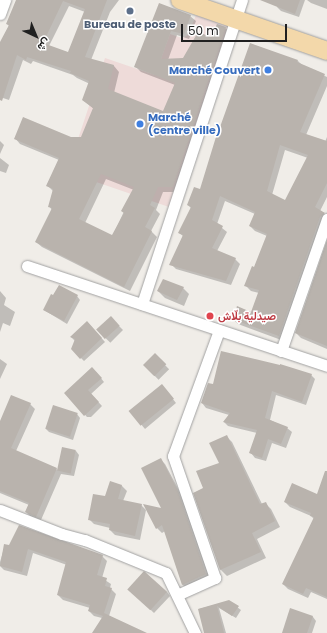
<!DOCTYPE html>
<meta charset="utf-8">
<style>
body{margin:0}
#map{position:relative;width:327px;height:633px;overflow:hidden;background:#f0ede8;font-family:Poppins,Vazirmatn,sans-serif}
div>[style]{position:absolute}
.commercial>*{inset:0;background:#eedbd9}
.shadow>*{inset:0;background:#0003;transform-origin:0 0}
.building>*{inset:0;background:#b9b3ad;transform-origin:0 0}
.roads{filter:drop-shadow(0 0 1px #a1a1a1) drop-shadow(0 0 1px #a1a1a1)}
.street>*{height:11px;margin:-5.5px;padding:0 5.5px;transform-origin:5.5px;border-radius:5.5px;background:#fff}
.primary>*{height:18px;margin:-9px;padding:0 9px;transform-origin:9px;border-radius:9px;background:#f3d8aa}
.dots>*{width:11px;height:11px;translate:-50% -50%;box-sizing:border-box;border:2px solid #fff;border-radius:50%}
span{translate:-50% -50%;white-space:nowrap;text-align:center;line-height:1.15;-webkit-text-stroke:3px #fff;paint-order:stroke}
.service-label{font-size:11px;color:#4e5e75;font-weight:700}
.shop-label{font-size:11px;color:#366cbe;font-weight:700}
.right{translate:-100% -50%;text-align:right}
.left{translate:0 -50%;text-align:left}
.health-label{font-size:11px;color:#be3a42;font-weight:700}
.north{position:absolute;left:16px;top:16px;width:40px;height:40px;-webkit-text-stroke:3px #fff;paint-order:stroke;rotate:136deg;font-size:11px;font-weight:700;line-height:16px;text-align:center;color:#202020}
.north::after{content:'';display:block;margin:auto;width:14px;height:18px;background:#202020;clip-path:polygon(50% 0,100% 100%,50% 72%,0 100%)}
.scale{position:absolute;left:181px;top:24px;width:106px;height:18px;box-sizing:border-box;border:2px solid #202020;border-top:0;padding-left:5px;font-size:12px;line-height:14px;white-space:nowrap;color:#202020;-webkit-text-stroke:3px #fff;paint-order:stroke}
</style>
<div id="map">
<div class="commercial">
<i style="clip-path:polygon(196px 15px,230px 27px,169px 207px,67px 172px,105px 58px,155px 75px,170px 34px,182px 38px,188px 35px)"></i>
</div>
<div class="shadow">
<i style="clip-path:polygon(evenodd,17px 0,119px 0,110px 12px,91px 60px,114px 66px,119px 72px,114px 93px,164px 112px,175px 85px,141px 72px,135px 66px,160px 4px,190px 16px,196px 21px,189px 39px,177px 35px,168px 60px,184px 59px,225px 28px,231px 33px,178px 192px,163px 192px,156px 210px,160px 214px,151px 231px,157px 237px,130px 291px,42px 247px,36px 242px,52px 210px,49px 206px,53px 191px,47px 185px,59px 160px,20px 144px,15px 138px,82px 138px,94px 109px,83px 100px,90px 84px,77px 78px,73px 75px,33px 61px,31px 64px,23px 60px,9px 100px,0 97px,0 44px,9px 26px,7px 24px,17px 0,69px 6px,85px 12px,69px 53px,49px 46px,69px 6px,17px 0,106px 179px,134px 190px,112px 237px,85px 223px,106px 179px)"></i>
<i style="clip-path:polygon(280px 0,305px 0,299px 17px,281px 11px,277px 7px)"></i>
<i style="clip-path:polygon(307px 0,327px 0,327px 9px,311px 3px)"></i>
<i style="clip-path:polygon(evenodd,251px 44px,298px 61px,302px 65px,327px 77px,327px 86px,306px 135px,325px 142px,327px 137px,327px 197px,320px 211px,327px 216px,284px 341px,238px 324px,233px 319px,252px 313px,259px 293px,251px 291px,246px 286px,255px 268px,267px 236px,255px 231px,250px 226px,255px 214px,225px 201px,217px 224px,227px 232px,217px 251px,235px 259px,240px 264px,231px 285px,176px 269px,171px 264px,183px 236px,179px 233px,191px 208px,188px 205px,201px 190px,251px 44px,285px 150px,308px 158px,286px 201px,272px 195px,285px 150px)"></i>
<i style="clip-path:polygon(0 141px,4px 145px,0 154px)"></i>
<i style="clip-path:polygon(0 158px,9px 165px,6px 173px,0 171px)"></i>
<i style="clip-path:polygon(327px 241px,327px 349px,301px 338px,296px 333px)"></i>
<i style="clip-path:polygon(183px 288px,189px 294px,184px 306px,165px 298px,158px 291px)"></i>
<i style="clip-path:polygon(0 291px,6px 298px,4px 305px,15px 312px,10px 326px,3px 323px,0 332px)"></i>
<i style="clip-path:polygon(77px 296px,80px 300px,67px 324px,44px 310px,54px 297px)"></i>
<i style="left:111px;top:318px;width:17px;height:18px;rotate:45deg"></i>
<i style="clip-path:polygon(89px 324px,105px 342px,84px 361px,72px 349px,75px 341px,71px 337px)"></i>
<i style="left:155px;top:355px;width:20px;height:15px;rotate:45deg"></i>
<i style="clip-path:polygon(0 359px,7px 364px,0 379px)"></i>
<i style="clip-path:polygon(96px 372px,104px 382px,91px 394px,102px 406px,91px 417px,87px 417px,65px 393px)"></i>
<i style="clip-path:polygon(311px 375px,315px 379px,306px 405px,276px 395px,270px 420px,287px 428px,292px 432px,286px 448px,272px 443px,266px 461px,255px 458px,251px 453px,257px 433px,228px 426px,224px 422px,229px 415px,206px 408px,202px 403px,214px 386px)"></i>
<i style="clip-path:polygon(165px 389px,176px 403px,145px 429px,130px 411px)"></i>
<i style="clip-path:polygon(30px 404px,35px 409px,16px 451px,58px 470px,63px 449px,76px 451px,79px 455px,74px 476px,61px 474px,41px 520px,30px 516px,26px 512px,29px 505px,0 493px,0 424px)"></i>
<i style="clip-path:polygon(77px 414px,80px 418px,73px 440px,49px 432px,46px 429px)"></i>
<i style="clip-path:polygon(226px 436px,232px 442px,262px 504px,265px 503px,271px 509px,280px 527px,257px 539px,266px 558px,227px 576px,221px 570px,194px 493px,204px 489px,220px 463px)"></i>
<i style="clip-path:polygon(160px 459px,165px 464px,183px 498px,211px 579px,188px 590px,183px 585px,165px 531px,162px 533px,157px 528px,163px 509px)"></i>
<i style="clip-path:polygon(111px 482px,122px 486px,127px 491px,123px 501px,141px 505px,146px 510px,140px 540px,115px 535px,110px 530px,110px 528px,94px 524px,89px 519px,106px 497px)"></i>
<i style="clip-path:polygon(327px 492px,327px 599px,311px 592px,308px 598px,288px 589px,283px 584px,314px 519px,311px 516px,290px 507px,285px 502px)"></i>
<i style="clip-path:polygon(5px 545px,102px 556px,107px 561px,102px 578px,111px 584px,110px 588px,116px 594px,109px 616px,145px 633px,94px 633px,102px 618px,94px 616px,89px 611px,90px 608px,63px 600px,58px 595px,67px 565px,33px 553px,27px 576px,4px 570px,0 566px,0 562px)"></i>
<i style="clip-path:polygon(129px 589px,167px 592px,170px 596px,154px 613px)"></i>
<i style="clip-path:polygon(229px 601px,241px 610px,236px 618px,219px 608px,226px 633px,206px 633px,199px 609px)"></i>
<i style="clip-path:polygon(291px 610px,313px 617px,316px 621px,312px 633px,283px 633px)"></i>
</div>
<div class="building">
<i style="clip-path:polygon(evenodd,16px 0,107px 0,85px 57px,114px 65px,108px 89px,163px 111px,175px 83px,134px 67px,159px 3px,191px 15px,184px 34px,171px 31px,161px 59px,183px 58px,198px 32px,211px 37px,217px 24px,226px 27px,173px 187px,158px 187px,150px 205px,155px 208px,145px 227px,152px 231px,124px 287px,35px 242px,52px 208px,48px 207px,53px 189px,46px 186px,59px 158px,14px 139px,23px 117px,71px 137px,81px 137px,93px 108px,82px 100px,89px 81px,70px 73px,71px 71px,27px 57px,26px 60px,17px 55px,2px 101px,0 100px,0 42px,9px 25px,6px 24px,16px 0,63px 1px,85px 9px,68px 52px,43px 43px,63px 1px,16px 0,101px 174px,134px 187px,121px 211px,124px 213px,112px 235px,79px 219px,101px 174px)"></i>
<i style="clip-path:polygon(260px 0,300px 0,295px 14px)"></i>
<i style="clip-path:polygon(evenodd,250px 43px,298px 60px,297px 62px,325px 74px,300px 132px,327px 141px,327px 183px,315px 207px,325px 213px,320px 217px,279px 336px,232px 319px,237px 306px,251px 312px,259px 290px,244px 286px,252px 266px,254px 267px,267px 234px,249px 226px,255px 212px,220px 196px,212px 220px,223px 226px,212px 248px,236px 258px,226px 281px,169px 265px,183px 235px,178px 233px,191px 207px,187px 205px,194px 187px,200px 189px,219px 127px,220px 127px,250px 43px,280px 145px,308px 155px,285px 200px,267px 191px,280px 145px)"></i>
<i style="clip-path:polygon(327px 240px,327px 346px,295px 333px)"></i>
<i style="clip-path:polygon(163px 279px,184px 287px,177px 300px,157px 291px)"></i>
<i style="clip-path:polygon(59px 285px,78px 295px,64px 321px,43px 310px,51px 294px,53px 295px)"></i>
<i style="left:111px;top:316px;width:13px;height:20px;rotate:48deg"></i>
<i style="clip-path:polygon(87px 321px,102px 338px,80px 359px,71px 349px,75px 339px,70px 337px)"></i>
<i style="clip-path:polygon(221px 351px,280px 365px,280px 364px,312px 374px,302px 402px,272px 391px,265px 418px,288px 427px,281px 444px,268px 439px,262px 458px,249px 453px,257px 430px,223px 422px,230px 413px,201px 403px,208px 383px,213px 384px)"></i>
<i style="left:155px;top:353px;width:16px;height:17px;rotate:45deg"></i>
<i style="clip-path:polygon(92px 367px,102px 378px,88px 390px,99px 402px,84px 416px,64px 393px)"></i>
<i style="left:162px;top:384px;width:19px;height:43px;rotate:51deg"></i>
<i style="clip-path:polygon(11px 395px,31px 403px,11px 448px,57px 468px,36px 517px,25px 512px,29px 503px,0 491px,0 421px)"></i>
<i style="left:53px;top:405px;width:26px;height:25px;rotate:18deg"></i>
<i style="clip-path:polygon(227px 435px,260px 504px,266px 502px,275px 521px,252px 533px,261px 552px,220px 570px,193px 493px,203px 488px,196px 471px,219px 463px,209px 443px)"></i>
<i style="left:62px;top:447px;width:14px;height:24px;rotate:12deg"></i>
<i style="clip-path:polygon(161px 458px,178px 491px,206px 574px,182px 585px,162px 525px,156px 529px,143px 504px,161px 508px,141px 468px)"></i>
<i style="clip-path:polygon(325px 471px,327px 471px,327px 597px,306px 588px,303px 594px,282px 584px,314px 517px,310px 516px,311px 513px,284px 502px,292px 483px,317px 494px)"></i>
<i style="clip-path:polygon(110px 481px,122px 485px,118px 499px,142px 504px,135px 536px,109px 530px,110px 524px,88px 520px,93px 494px,105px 496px)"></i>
<i style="clip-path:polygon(19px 525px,103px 555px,97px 575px,107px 578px,105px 586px,112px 588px,104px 613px,147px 633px,92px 633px,103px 616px,88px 611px,90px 605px,57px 595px,66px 562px,28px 549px,22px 572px,0 566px,4px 544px,9px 545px)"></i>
<i style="left:144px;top:571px;width:31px;height:25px;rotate:42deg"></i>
<i style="clip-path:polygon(229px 600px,239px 606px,232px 616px,217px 606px,224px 633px,204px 633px,198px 609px)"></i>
<i style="clip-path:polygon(290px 608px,313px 616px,307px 633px,282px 633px)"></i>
</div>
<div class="roads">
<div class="street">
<i style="left:0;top:14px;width:15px;rotate:-70deg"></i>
<i style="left:27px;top:266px;width:316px;rotate:18.4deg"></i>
<i style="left:142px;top:304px;width:320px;rotate:-71.8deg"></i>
<i style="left:281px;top:351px;width:140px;rotate:-70.8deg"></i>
<i style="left:0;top:510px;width:66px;rotate:21.2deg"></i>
<i style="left:62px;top:534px;width:24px;rotate:15deg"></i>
<i style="left:85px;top:540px;width:87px;rotate:22.2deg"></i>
<i style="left:166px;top:573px;width:67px;rotate:64.2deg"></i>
<i style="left:177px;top:595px;width:42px;rotate:-24.1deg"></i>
<i style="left:215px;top:578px;width:129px;rotate:-109deg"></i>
<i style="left:173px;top:456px;width:134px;rotate:-69.9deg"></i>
</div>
<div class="primary">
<i style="left:180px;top:0;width:156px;rotate:19.1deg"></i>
</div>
</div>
<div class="dots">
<i style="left:130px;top:11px;background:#5c6f8a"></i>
<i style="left:268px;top:70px;background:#3f7fe0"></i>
<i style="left:140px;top:124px;background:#3f7fe0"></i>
<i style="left:210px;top:316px;background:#e0444e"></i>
</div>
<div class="service-label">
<span style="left:130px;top:24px">Bureau de poste</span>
</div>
<div class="shop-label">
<span class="right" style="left:260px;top:70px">Marché Couvert</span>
<span class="left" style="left:148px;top:124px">Marché<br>(centre ville)</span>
</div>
<div class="health-label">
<span class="left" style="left:218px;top:316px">صيدلية بلّاش</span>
</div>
<div class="north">ش</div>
<div class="scale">50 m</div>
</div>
